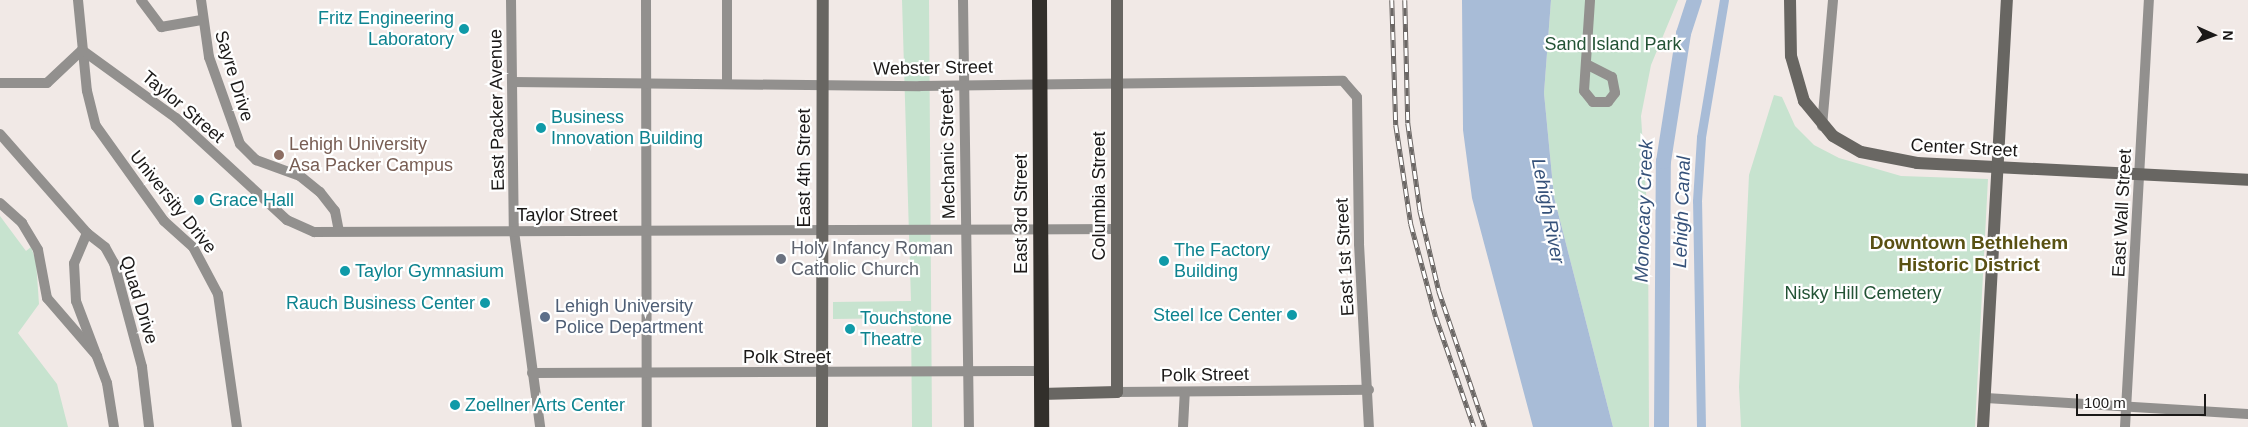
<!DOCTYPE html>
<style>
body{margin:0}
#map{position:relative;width:2248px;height:427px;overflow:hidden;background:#f1e9e6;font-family:Helvetica,sans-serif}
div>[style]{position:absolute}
.green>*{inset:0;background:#c7e3cf}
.water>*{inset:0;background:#a8bcd7}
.canal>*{height:9px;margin:-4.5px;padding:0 4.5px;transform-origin:4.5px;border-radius:4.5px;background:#a8bcd7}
.river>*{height:15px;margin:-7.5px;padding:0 7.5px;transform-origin:7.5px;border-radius:7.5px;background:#a8bcd7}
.street>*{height:10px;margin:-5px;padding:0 5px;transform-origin:5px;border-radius:5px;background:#92908e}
.secondary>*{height:12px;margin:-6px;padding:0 6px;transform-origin:6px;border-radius:6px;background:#686662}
.highway>*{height:15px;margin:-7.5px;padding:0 7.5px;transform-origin:7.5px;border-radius:7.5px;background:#322f2b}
.rail>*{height:4.5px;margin-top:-2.25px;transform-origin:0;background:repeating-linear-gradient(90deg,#fff 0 8px,#6b6765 0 16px);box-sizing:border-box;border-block:1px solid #6b6765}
.dots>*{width:14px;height:14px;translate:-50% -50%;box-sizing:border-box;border:2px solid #fff;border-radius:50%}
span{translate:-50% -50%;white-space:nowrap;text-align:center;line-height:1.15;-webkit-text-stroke:4.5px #fff;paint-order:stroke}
.culture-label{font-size:18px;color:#0d838f}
.right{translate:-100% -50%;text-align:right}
.left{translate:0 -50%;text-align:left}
.park-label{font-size:18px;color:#235335}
.street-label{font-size:18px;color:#1b1918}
.education-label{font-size:18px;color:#785e54}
.worship-label{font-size:18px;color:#5b616d}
.service-label{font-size:18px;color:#4e5e75}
.water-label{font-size:19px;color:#36527a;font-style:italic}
.neighbourhood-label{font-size:19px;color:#595113;font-weight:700}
.north{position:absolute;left:2188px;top:10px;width:50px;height:50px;-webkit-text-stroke:4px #fff;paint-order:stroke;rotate:92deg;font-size:14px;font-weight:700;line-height:20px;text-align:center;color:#1b1918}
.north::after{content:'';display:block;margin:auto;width:18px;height:22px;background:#1b1918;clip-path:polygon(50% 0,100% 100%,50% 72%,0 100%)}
.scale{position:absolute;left:2076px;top:394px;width:130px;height:22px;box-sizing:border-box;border:2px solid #1b1918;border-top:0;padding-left:6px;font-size:15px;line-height:18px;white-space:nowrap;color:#1b1918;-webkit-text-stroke:4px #fff;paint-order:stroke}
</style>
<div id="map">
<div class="green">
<i style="clip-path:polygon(902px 0,929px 0,932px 427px,912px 427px,911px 318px,833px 319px,833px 302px,911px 301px)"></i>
<i style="clip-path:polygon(1551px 0,1678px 0,1651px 65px,1641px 116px,1648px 223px,1649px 427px,1613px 427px,1554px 197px,1544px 93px)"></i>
<i style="clip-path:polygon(1774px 95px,1782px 97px,1795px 126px,1814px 145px,1839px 158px,1901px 176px,1988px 179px,1975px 427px,1741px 427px,1739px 387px,1749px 175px)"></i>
<i style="clip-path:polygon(0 216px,26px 251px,31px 247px,36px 261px,39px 304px,18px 333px,57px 384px,68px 427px,0 427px)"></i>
</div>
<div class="water">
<i style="clip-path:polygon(1462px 0,1551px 0,1544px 93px,1554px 197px,1613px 427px,1533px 427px,1472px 198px,1463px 130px)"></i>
</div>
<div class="canal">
<i style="left:1701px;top:427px;width:226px;rotate:-91deg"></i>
<i style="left:1697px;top:201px;width:64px;rotate:-86.4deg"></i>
<i style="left:1701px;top:137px;width:139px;rotate:-80.5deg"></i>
</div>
<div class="river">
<i style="left:1661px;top:427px;width:266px;rotate:-89.6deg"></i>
<i style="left:1663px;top:161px;width:130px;rotate:-81.1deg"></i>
<i style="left:1683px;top:33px;width:35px;rotate:-72deg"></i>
</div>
<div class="street">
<i style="left:78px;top:0;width:91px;rotate:84.4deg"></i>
<i style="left:87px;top:91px;width:36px;rotate:76deg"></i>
<i style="left:96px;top:126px;width:117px;rotate:54.4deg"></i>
<i style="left:164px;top:221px;width:39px;rotate:42deg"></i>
<i style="left:193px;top:247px;width:53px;rotate:62deg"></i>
<i style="left:218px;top:294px;width:134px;rotate:81.9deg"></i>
<i style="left:141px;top:0;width:34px;rotate:53deg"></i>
<i style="left:161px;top:27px;width:41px;rotate:-9.9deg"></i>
<i style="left:201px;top:0;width:58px;rotate:82deg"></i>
<i style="left:209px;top:57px;width:92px;rotate:70.4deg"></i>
<i style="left:240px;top:144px;width:23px;rotate:45deg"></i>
<i style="left:256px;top:160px;width:47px;rotate:20deg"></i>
<i style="left:300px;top:176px;width:26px;rotate:39deg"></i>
<i style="left:320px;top:192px;width:24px;rotate:52deg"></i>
<i style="left:335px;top:211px;width:20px;rotate:79deg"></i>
<i style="left:511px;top:0;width:231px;rotate:89.3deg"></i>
<i style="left:514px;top:231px;width:198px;rotate:82.4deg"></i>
<i style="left:646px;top:0;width:427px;rotate:89.9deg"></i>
<i style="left:963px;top:0;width:427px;rotate:89.2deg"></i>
<i style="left:82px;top:50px;width:116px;rotate:35.9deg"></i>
<i style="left:176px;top:118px;width:151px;rotate:42.6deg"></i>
<i style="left:287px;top:220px;width:30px;rotate:24deg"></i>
<i style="left:314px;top:232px;width:803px;rotate:-0.21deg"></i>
<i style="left:1588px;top:65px;width:27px;rotate:27deg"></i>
<i style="left:1612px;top:77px;width:16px;rotate:79deg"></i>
<i style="left:1615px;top:93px;width:11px;rotate:128deg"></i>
<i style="left:1608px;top:102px;width:15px;rotate:180deg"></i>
<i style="left:1593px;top:102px;width:14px;rotate:-129deg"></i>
<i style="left:1584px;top:91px;width:91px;rotate:-86.2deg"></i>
<i style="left:513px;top:82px;width:407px;rotate:0.6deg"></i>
<i style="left:920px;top:86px;width:423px;rotate:-0.7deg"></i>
<i style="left:1343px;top:81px;width:21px;rotate:49deg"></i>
<i style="left:1357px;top:97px;width:147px;rotate:89.2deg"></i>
<i style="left:1359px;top:244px;width:183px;rotate:86.9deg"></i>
<i style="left:0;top:83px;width:47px"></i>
<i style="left:47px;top:83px;width:48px;rotate:-43.3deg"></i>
<i style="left:727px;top:84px;width:84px;rotate:-90deg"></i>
<i style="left:1822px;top:126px;width:126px;rotate:-85deg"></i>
<i style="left:0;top:134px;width:132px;rotate:48.7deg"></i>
<i style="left:87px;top:233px;width:23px;rotate:38deg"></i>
<i style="left:105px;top:247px;width:18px;rotate:61deg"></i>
<i style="left:114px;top:263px;width:108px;rotate:74.9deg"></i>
<i style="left:142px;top:367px;width:60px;rotate:83.3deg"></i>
<i style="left:0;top:203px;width:30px;rotate:42deg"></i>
<i style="left:22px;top:223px;width:31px;rotate:59deg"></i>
<i style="left:38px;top:250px;width:49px;rotate:79.4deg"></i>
<i style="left:47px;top:298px;width:77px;rotate:49.2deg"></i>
<i style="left:87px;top:233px;width:33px;rotate:113deg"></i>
<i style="left:74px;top:263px;width:38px;rotate:87deg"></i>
<i style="left:76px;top:301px;width:88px;rotate:69.3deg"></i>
<i style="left:107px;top:383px;width:45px;rotate:81deg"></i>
<i style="left:532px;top:373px;width:509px;rotate:-0.23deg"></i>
<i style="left:1117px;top:392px;width:252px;rotate:-0.5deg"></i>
<i style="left:1986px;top:398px;width:262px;rotate:3.5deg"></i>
<i style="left:1183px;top:427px;width:34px;rotate:-87deg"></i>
<i style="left:2125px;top:427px;width:428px;rotate:-86.8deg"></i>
</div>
<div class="secondary">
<i style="left:1790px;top:0;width:56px;rotate:89deg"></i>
<i style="left:1791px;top:56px;width:47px;rotate:73.9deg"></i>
<i style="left:1804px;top:101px;width:45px;rotate:50.4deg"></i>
<i style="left:1833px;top:136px;width:32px;rotate:30deg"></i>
<i style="left:1861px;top:152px;width:57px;rotate:11.1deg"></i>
<i style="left:1917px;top:163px;width:331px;rotate:2.9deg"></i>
<i style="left:1041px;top:394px;width:76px;rotate:-1.5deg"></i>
<i style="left:1117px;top:392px;width:392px;rotate:-90deg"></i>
<i style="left:822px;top:427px;width:427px;rotate:-89.9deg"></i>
<i style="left:1983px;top:427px;width:428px;rotate:-86.8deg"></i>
</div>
<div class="highway">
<i style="left:1039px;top:0;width:427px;rotate:89.7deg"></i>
</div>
<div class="rail">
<i style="left:1392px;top:0;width:125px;rotate:88.2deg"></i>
<i style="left:1396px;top:125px;width:100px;rotate:81.4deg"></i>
<i style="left:1411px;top:224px;width:96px;rotate:75deg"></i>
<i style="left:1436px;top:317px;width:116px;rotate:70.9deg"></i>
<i style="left:1405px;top:0;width:123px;rotate:88.6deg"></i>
<i style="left:1408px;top:123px;width:88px;rotate:82.1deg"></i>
<i style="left:1420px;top:210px;width:83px;rotate:76.8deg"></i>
<i style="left:1439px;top:291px;width:144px;rotate:71.3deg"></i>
</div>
<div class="dots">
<i style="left:464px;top:29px;background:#0f9aa8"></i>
<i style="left:541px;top:128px;background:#0f9aa8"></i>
<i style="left:279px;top:155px;background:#8d6e63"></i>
<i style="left:199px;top:200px;background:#0f9aa8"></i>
<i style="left:781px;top:259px;background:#6b7280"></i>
<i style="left:1164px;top:261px;background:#0f9aa8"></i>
<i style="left:345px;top:271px;background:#0f9aa8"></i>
<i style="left:485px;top:303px;background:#0f9aa8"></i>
<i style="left:1292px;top:315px;background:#0f9aa8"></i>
<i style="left:545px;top:317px;background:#5c6f8a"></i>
<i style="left:850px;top:329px;background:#0f9aa8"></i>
<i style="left:455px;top:405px;background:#0f9aa8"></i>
</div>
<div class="culture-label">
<span class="right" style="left:454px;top:29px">Fritz Engineering<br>Laboratory</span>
<span class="left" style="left:551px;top:128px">Business<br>Innovation Building</span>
<span class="left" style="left:209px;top:200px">Grace Hall</span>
<span class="left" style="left:1174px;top:261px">The Factory<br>Building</span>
<span class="left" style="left:355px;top:271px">Taylor Gymnasium</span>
<span class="right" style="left:475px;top:303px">Rauch Business Center</span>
<span class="right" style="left:1282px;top:315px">Steel Ice Center</span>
<span class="left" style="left:860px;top:329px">Touchstone<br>Theatre</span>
<span class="left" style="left:465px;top:405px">Zoellner Arts Center</span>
</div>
<div class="park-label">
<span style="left:1613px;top:44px">Sand Island Park</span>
<span style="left:1863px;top:293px">Nisky Hill Cemetery</span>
</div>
<div class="street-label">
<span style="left:933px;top:68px;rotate:-1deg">Webster Street</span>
<span style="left:234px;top:76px;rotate:73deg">Sayre Drive</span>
<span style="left:183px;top:107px;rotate:40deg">Taylor Street</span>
<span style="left:497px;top:110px;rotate:-91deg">East Packer Avenue</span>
<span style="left:1964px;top:148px;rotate:3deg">Center Street</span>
<span style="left:948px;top:154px;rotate:-91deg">Mechanic Street</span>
<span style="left:804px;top:168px;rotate:-90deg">East 4th Street</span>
<span style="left:1099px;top:196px;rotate:-90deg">Columbia Street</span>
<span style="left:173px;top:202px;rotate:51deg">University Drive</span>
<span style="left:2122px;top:213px;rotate:-87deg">East Wall Street</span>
<span style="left:1021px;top:214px;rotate:-90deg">East 3rd Street</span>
<span style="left:567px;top:215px">Taylor Street</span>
<span style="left:1345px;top:257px;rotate:-93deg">East 1st Street</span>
<span style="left:139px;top:300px;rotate:73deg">Quad Drive</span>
<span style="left:787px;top:357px">Polk Street</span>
<span style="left:1205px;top:375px;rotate:-1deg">Polk Street</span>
</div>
<div class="education-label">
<span class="left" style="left:289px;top:155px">Lehigh University<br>Asa Packer Campus</span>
</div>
<div class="worship-label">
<span class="left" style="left:791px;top:259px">Holy Infancy Roman<br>Catholic Church</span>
</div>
<div class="service-label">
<span class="left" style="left:555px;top:317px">Lehigh University<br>Police Department</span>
</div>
<div class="water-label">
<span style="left:1548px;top:211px;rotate:79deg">Lehigh River</span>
<span style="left:1644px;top:211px;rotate:-88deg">Monocacy Creek</span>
<span style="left:1682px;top:212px;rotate:-88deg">Lehigh Canal</span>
</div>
<div class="neighbourhood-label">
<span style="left:1969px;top:254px">Downtown Bethlehem<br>Historic District</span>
</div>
<div class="north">N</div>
<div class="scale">100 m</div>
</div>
